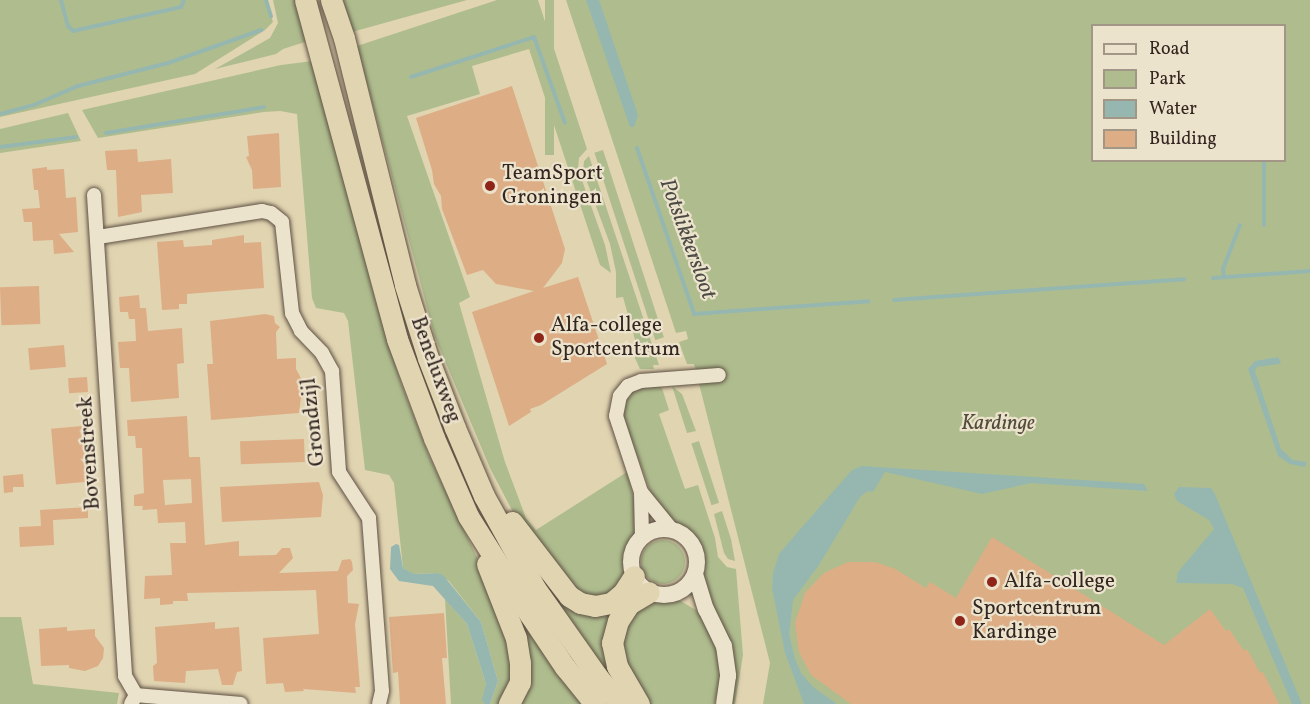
<!DOCTYPE html>
<style>
body{margin:0}
#map{position:relative;width:1310px;height:704px;overflow:hidden;background:#e1d4b1;font-family:Vollkorn,serif}
div>[style]{position:absolute}
.green>*{inset:0;background:#afbd8e;transform-origin:0 0}
.round{border-radius:50%}
.water>*{inset:0;background:#95b7b0}
.stream>*{height:4px;margin:-2px;padding:0 2px;transform-origin:2px;border-radius:2px;background:#95b7b0}
.building>*{inset:0;background:#ddad86;transform-origin:0 0}
.roads{filter:drop-shadow(0 0 2px #5e5144) drop-shadow(0 0 2px #5e5144)}
.minor>*{height:14px;margin:-7px;padding:0 7px;transform-origin:7px;border-radius:7px;background:#ece3cc}
.tertiary>*{height:16px;margin:-8px;padding:0 8px;transform-origin:8px;border-radius:8px;background:#ece3cc}
.tertiary>.ring{margin:-8px;padding:0;box-sizing:content-box;background:none;border:16px solid #ece3cc;border-radius:50%}
.trunk>*{height:21px;margin:-10.5px;padding:0 10.5px;transform-origin:10.5px;border-radius:10.5px;background:#e1d4b1}
.dots>*{width:16px;height:16px;translate:-50% -50%;box-sizing:border-box;border:3px solid #ece3cc;border-radius:50%}
span{translate:-50% -50%;white-space:nowrap;text-align:center;line-height:1.15;-webkit-text-stroke:4.5px #ece3cc;paint-order:stroke}
.poi-label{font-size:21px;color:#332520}
.left{translate:0 -50%;text-align:left}
.street-label{font-size:21px;color:#332520}
.park-label{font-size:21px;color:#524b3c;font-style:italic}
.water-label{font-size:22px;color:#4c4a44;font-style:italic}
.legend{position:absolute;left:1091px;top:24px;width:195px;height:138px;box-sizing:border-box;background:#ece3cc;border:2px solid #a29787;margin:0;padding:8px 10px;list-style:none;font-size:18px;color:#332520}
.legend li{display:flex;align-items:center;gap:12px;height:30px}
.legend b{width:30px;border:2px solid #a29787}
</style>
<div id="map">
<div class="green">
<i style="clip-path:polygon(0 0,266px 0,273px 22px,265px 30px,195px 74px,0 117px)"></i>
<i style="clip-path:polygon(273px 0,296px 0,308px 41px,283px 49px,276px 54px,215px 69px,270px 38px,278px 23px)"></i>
<i style="clip-path:polygon(343px 0,467px 0,352px 32px)"></i>
<i style="clip-path:polygon(497px 0,538px 0,587px 149px,579px 158px,578px 169px,605px 245px,611px 273px,600px 265px,529px 49px,472px 66px,480px 94px,407px 116px,470px 297px,459px 303px,505px 462px,526px 518px,536px 530px,627px 472px,638px 516px,637px 532px,629px 546px,626px 577px,603px 598px,578px 595px,527px 539px,490px 468px,435px 337px,357px 46px)"></i>
<i style="left:545px;top:0;width:9px;height:155px"></i>
<i style="clip-path:polygon(evenodd,566px 0,1310px 0,1310px 704px,763px 704px,770px 663px,694px 364px,687px 364px,679px 342px,688px 339px,686px 331px,676px 333px,566px 0,1092px 26px,1284px 26px,1284px 160px,1092px 160px,1092px 26px)"></i>
<i style="clip-path:polygon(313px 61px,377px 306px,401px 383px,429px 456px,491px 587px,517px 667px,504px 704px,490px 704px,498px 681px,481px 622px,449px 581px,438px 573px,413px 574px,403px 568px,394px 483px,389px 475px,365px 470px,348px 321px,344px 313px,316px 308px,312px 298px,297px 114px,280px 111px,264px 112px,98px 138px,82px 110px,281px 65px)"></i>
<i style="clip-path:polygon(68px 113px,81px 141px,0 153px,0 129px)"></i>
<i style="left:603px;top:150px;width:197px;height:9px;rotate:72deg"></i>
<i style="clip-path:polygon(589px 156px,659px 365px,653px 365px,654px 369px,640px 369px,634px 356px,639px 354px,623px 297px,616px 298px,616px 272px,610px 244px,583px 171px,584px 161px)"></i>
<i style="clip-path:polygon(658px 385px,662px 388px,669px 410px,659px 414px,685px 489px,698px 485px,715px 538px,718px 557px,727px 567px,736px 569px,743px 655px,735px 704px,731px 704px,716px 612px,700px 576px,700px 553px,687px 533px,673px 522px,652px 496px,624px 420px,623px 408px,631px 393px,643px 386px)"></i>
<i style="clip-path:polygon(672px 386px,682px 394px,696px 431px,687px 433px)"></i>
<i style="left:699px;top:441px;width:65px;height:8px;rotate:72deg"></i>
<i style="clip-path:polygon(722px 511px,731px 539px,735px 561px,728px 559px,724px 553px,714px 514px)"></i>
<i class="round" style="left:641px;top:540px;width:44px;height:44px"></i>
<i style="clip-path:polygon(522px 548px,559px 593px,614px 606px,612px 623px,631px 704px,573px 631px)"></i>
<i style="clip-path:polygon(503px 590px,583px 704px,515px 704px)"></i>
<i style="clip-path:polygon(445px 599px,467px 624px,486px 684px,485px 704px,451px 704px)"></i>
<i style="clip-path:polygon(654px 599px,679px 600px,699px 612px,718px 648px,721px 672px,715px 704px,646px 704px,620px 654px,626px 618px)"></i>
<i style="clip-path:polygon(0 617px,21px 617px,33px 684px,119px 693px,117px 704px,0 704px)"></i>
</div>
<div class="water">
<i style="clip-path:polygon(586px 0,599px 0,638px 115px,634px 127px,630px 127px)"></i>
<i style="clip-path:polygon(1278px 357px,1281px 362px,1279px 364px,1257px 367px,1255px 371px,1281px 449px,1293px 460px,1307px 462px,1305px 467px,1290px 464px,1278px 456px,1248px 369px,1255px 361px)"></i>
<i style="clip-path:polygon(862px 466px,1144px 484px,1148px 491px,1031px 483px,982px 494px,885px 472px,873px 492px,868px 491px,860px 497px,819px 565px,793px 600px,789px 634px,795px 659px,801px 673px,813px 687px,837px 704px,804px 704px,785px 653px,772px 588px,773px 573px,779px 554px,790px 541px,852px 470px)"></i>
<i style="clip-path:polygon(1179px 487px,1211px 488px,1215px 494px,1302px 704px,1292px 704px,1243px 588px,1232px 584px,1176px 583px,1178px 572px,1214px 529px,1209px 520px,1177px 501px,1174px 494px)"></i>
<i style="clip-path:polygon(396px 544px,399px 545px,403px 568px,414px 574px,438px 573px,444px 576px,481px 622px,498px 681px,490px 704px,485px 704px,482px 700px,486px 684px,467px 624px,433px 586px,399px 581px,390px 569px,391px 547px)"></i>
</div>
<div class="stream">
<i style="left:61px;top:0;width:27px;rotate:75deg"></i>
<i style="left:68px;top:26px;width:7px;rotate:45deg"></i>
<i style="left:73px;top:31px;width:111px;rotate:-12.5deg"></i>
<i style="left:181px;top:7px;width:8px;rotate:-67deg"></i>
<i style="left:266px;top:0;width:17px;rotate:73deg"></i>
<i style="left:411px;top:77px;width:129px;rotate:-18deg"></i>
<i style="left:534px;top:37px;width:91px;rotate:70.2deg"></i>
<i style="left:0;top:114px;width:35px;rotate:-15deg"></i>
<i style="left:34px;top:105px;width:48px;rotate:-23.4deg"></i>
<i style="left:78px;top:86px;width:93px;rotate:-14.3deg"></i>
<i style="left:168px;top:63px;width:99px;rotate:-19.5deg"></i>
<i style="left:106px;top:133px;width:160px;rotate:-9.3deg"></i>
<i style="left:0;top:147px;width:77px;rotate:-7.5deg"></i>
<i style="left:637px;top:148px;width:176px;rotate:71deg"></i>
<i style="left:694px;top:314px;width:175px;rotate:-4.2deg"></i>
<i style="left:1264px;top:160px;width:65px;rotate:90deg"></i>
<i style="left:1224px;top:277px;width:8px;rotate:-97deg"></i>
<i style="left:1223px;top:269px;width:47px;rotate:-68.9deg"></i>
<i style="left:1213px;top:278px;width:97px;rotate:-4.1deg"></i>
<i style="left:894px;top:300px;width:291px;rotate:-4.1deg"></i>
</div>
<div class="building">
<i style="clip-path:polygon(512px 86px,565px 249px,562px 263px,543px 288px,578px 277px,607px 364px,541px 405px,530px 409px,531px 412px,509px 426px,472px 312px,534px 291px,496px 284px,483px 270px,467px 275px,442px 209px,441px 196px,434px 184px,432px 170px,416px 118px)"></i>
<i style="clip-path:polygon(279px 133px,281px 187px,253px 189px,252px 170px,246px 157px,249px 156px,247px 136px)"></i>
<i style="clip-path:polygon(137px 149px,138px 162px,171px 159px,173px 193px,141px 195px,142px 212px,118px 217px,116px 170px,107px 170px,105px 151px)"></i>
<i style="clip-path:polygon(47px 167px,47px 170px,64px 169px,66px 198px,76px 197px,78px 232px,59px 234px,74px 252px,54px 254px,53px 240px,33px 241px,32px 222px,24px 222px,22px 209px,40px 208px,38px 190px,34px 190px,32px 169px)"></i>
<i style="clip-path:polygon(244px 235px,244px 243px,261px 242px,264px 288px,187px 294px,187px 304px,179px 304px,179px 309px,162px 310px,157px 242px,183px 240px,184px 247px,212px 245px,212px 240px)"></i>
<i style="left:39px;top:286px;width:38px;height:39px;rotate:88deg"></i>
<i style="clip-path:polygon(139px 295px,140px 308px,146px 308px,148px 331px,182px 328px,184px 363px,177px 364px,179px 398px,131px 402px,129px 368px,120px 368px,118px 342px,136px 341px,135px 319px,129px 319px,128px 312px,120px 312px,119px 297px)"></i>
<i style="clip-path:polygon(265px 314px,274px 316px,275px 323px,280px 327px,276px 332px,277px 359px,296px 358px,296px 369px,303px 382px,299px 413px,211px 420px,207px 364px,213px 364px,210px 321px)"></i>
<i style="left:64px;top:345px;width:22px;height:36px;rotate:85deg"></i>
<i style="left:87px;top:377px;width:15px;height:19px;rotate:86deg"></i>
<i style="clip-path:polygon(evenodd,187px 416px,189px 457px,200px 457px,205px 545px,239px 541px,239px 556px,276px 555px,282px 548px,290px 548px,293px 558px,279px 573px,338px 571px,342px 560px,350px 559px,352px 562px,353px 570px,347px 576px,348px 603px,359px 604px,355px 624px,360px 687px,355px 687px,356px 693px,303px 689px,304px 691px,285px 692px,283px 683px,266px 684px,263px 638px,319px 634px,316px 590px,187px 593px,188px 601px,173px 601px,173px 604px,160px 605px,160px 598px,144px 599px,145px 576px,172px 575px,170px 543px,186px 543px,185px 522px,158px 523px,157px 509px,142px 510px,143px 506px,134px 506px,134px 495px,144px 493px,142px 448px,136px 448px,135px 436px,128px 436px,127px 420px,187px 416px,191px 479px,192px 503px,165px 505px,163px 480px,191px 479px)"></i>
<i style="left:82px;top:426px;width:56px;height:31px;rotate:85deg"></i>
<i style="left:304px;top:439px;width:23px;height:64px;rotate:88deg"></i>
<i style="clip-path:polygon(23px 474px,24px 487px,13px 487px,13px 492px,4px 493px,3px 476px)"></i>
<i style="clip-path:polygon(319px 482px,323px 495px,321px 517px,222px 522px,220px 487px)"></i>
<i style="clip-path:polygon(88px 507px,88px 518px,53px 520px,54px 545px,20px 547px,19px 527px,41px 526px,40px 510px)"></i>
<i style="clip-path:polygon(992px 537px,1164px 645px,1210px 609px,1226px 631px,1229px 629px,1244px 651px,1247px 649px,1260px 673px,1263px 672px,1279px 704px,851px 704px,811px 675px,799px 652px,795px 623px,805px 593px,824px 573px,848px 562px,875px 562px,895px 569px,926px 588px,930px 582px,956px 598px)"></i>
<i style="clip-path:polygon(444px 613px,447px 658px,442px 658px,446px 704px,400px 704px,398px 672px,393px 673px,389px 617px)"></i>
<i style="clip-path:polygon(215px 622px,215px 629px,239px 627px,242px 671px,237px 672px,233px 685px,222px 685px,218px 669px,186px 671px,185px 683px,154px 681px,153px 666px,157px 663px,155px 627px)"></i>
<i style="clip-path:polygon(67px 627px,67px 631px,95px 629px,95px 636px,104px 648px,103px 658px,98px 666px,85px 671px,69px 668px,69px 665px,41px 666px,39px 629px)"></i>
</div>
<div class="roads">
<div class="minor">
<i style="left:94px;top:195px;width:482px;rotate:86.3deg"></i>
<i style="left:125px;top:676px;width:22px;rotate:60deg"></i>
<i style="left:136px;top:695px;width:10px;rotate:119deg"></i>
<i style="left:98px;top:237px;width:166px;rotate:-9deg"></i>
<i style="left:262px;top:211px;width:9px;rotate:13deg"></i>
<i style="left:271px;top:213px;width:14px;rotate:39deg"></i>
<i style="left:282px;top:222px;width:92px;rotate:83.7deg"></i>
<i style="left:292px;top:313px;width:20px;rotate:63deg"></i>
<i style="left:301px;top:331px;width:30px;rotate:46deg"></i>
<i style="left:322px;top:353px;width:21px;rotate:61deg"></i>
<i style="left:332px;top:371px;width:101px;rotate:86deg"></i>
<i style="left:339px;top:472px;width:55px;rotate:56.9deg"></i>
<i style="left:369px;top:518px;width:173px;rotate:85.7deg"></i>
<i style="left:382px;top:691px;width:13px;rotate:103deg"></i>
<i style="left:641px;top:492px;width:49px;rotate:50.8deg"></i>
<i style="left:642px;top:537px;width:45px;rotate:-91.3deg"></i>
<i style="left:641px;top:492px;width:80px;rotate:-108.2deg"></i>
<i style="left:616px;top:416px;width:20px;rotate:-79deg"></i>
<i style="left:620px;top:396px;width:13px;rotate:-51deg"></i>
<i style="left:628px;top:386px;width:14px;rotate:-21deg"></i>
<i style="left:641px;top:381px;width:78px;rotate:-4.4deg"></i>
<i style="left:136px;top:695px;width:105px;rotate:4.9deg"></i>
</div>
<div class="tertiary">
<i class="ring" style="left:631px;top:529px;width:50px;height:50px"></i>
<i style="left:695px;top:574px;width:37px;rotate:73deg"></i>
<i style="left:706px;top:609px;width:41px;rotate:64.1deg"></i>
<i style="left:724px;top:646px;width:30px;rotate:82deg"></i>
<i style="left:728px;top:676px;width:28px;rotate:98deg"></i>
</div>
<div class="trunk">
<i style="left:305px;top:0;width:351px;rotate:74.8deg"></i>
<i style="left:397px;top:339px;width:106px;rotate:69.5deg"></i>
<i style="left:434px;top:438px;width:85px;rotate:66.4deg"></i>
<i style="left:468px;top:516px;width:117px;rotate:57.9deg"></i>
<i style="left:530px;top:615px;width:63px;rotate:56.1deg"></i>
<i style="left:565px;top:667px;width:48px;rotate:51deg"></i>
<i style="left:331px;top:0;width:40px;rotate:71.1deg"></i>
<i style="left:344px;top:38px;width:254px;rotate:76.1deg"></i>
<i style="left:405px;top:285px;width:77px;rotate:72.5deg"></i>
<i style="left:428px;top:358px;width:75px;rotate:68.9deg"></i>
<i style="left:455px;top:428px;width:74px;rotate:66.9deg"></i>
<i style="left:484px;top:496px;width:105px;rotate:61deg"></i>
<i style="left:535px;top:588px;width:108px;rotate:54.8deg"></i>
<i style="left:597px;top:676px;width:36px;rotate:51deg"></i>
<i style="left:512px;top:522px;width:93px;rotate:52.4deg"></i>
<i style="left:569px;top:596px;width:13px;rotate:32deg"></i>
<i style="left:580px;top:603px;width:15px;rotate:11deg"></i>
<i style="left:595px;top:606px;width:16px;rotate:-11deg"></i>
<i style="left:611px;top:603px;width:16px;rotate:-40deg"></i>
<i style="left:623px;top:593px;width:20px;rotate:-57deg"></i>
<i style="left:487px;top:564px;width:79px;rotate:68.6deg"></i>
<i style="left:516px;top:638px;width:24px;rotate:81deg"></i>
<i style="left:520px;top:662px;width:20px;rotate:90deg"></i>
<i style="left:520px;top:682px;width:25px;rotate:117deg"></i>
<i style="left:639px;top:704px;width:44px;rotate:-120.1deg"></i>
<i style="left:617px;top:666px;width:24px;rotate:-102deg"></i>
<i style="left:612px;top:643px;width:23px;rotate:-75deg"></i>
<i style="left:618px;top:621px;width:20px;rotate:-57deg"></i>
<i style="left:629px;top:604px;width:23px;rotate:-31deg"></i>
</div>
</div>
<div class="dots">
<i style="left:490px;top:186px;background:#8f2418"></i>
<i style="left:539px;top:338px;background:#8f2418"></i>
<i style="left:992px;top:582px;background:#8f2418"></i>
<i style="left:960px;top:621px;background:#8f2418"></i>
</div>
<div class="poi-label">
<span class="left" style="left:502px;top:186px">TeamSport<br>Groningen</span>
<span class="left" style="left:551px;top:338px">Alfa-college<br>Sportcentrum</span>
<span class="left" style="left:1004px;top:582px">Alfa-college</span>
<span class="left" style="left:972px;top:621px">Sportcentrum<br>Kardinge</span>
</div>
<div class="street-label">
<span style="left:435px;top:370px;rotate:70deg">Beneluxweg</span>
<span style="left:314px;top:422px;rotate:-96deg">Grondzijl</span>
<span style="left:90px;top:453px;rotate:-94deg">Bovenstreek</span>
</div>
<div class="park-label">
<span style="left:998px;top:424px">Kardinge</span>
</div>
<div class="water-label">
<span style="left:687px;top:239px;rotate:70deg">Potslikkersloot</span>
</div>
<ul class="legend">
<li><b style="height:8px;background:#ece3cc"></b>Road</li>
<li><b style="height:16px;background:#afbd8e"></b>Park</li>
<li><b style="height:16px;background:#95b7b0"></b>Water</li>
<li><b style="height:16px;background:#ddad86"></b>Building</li>
</ul>
</div>
